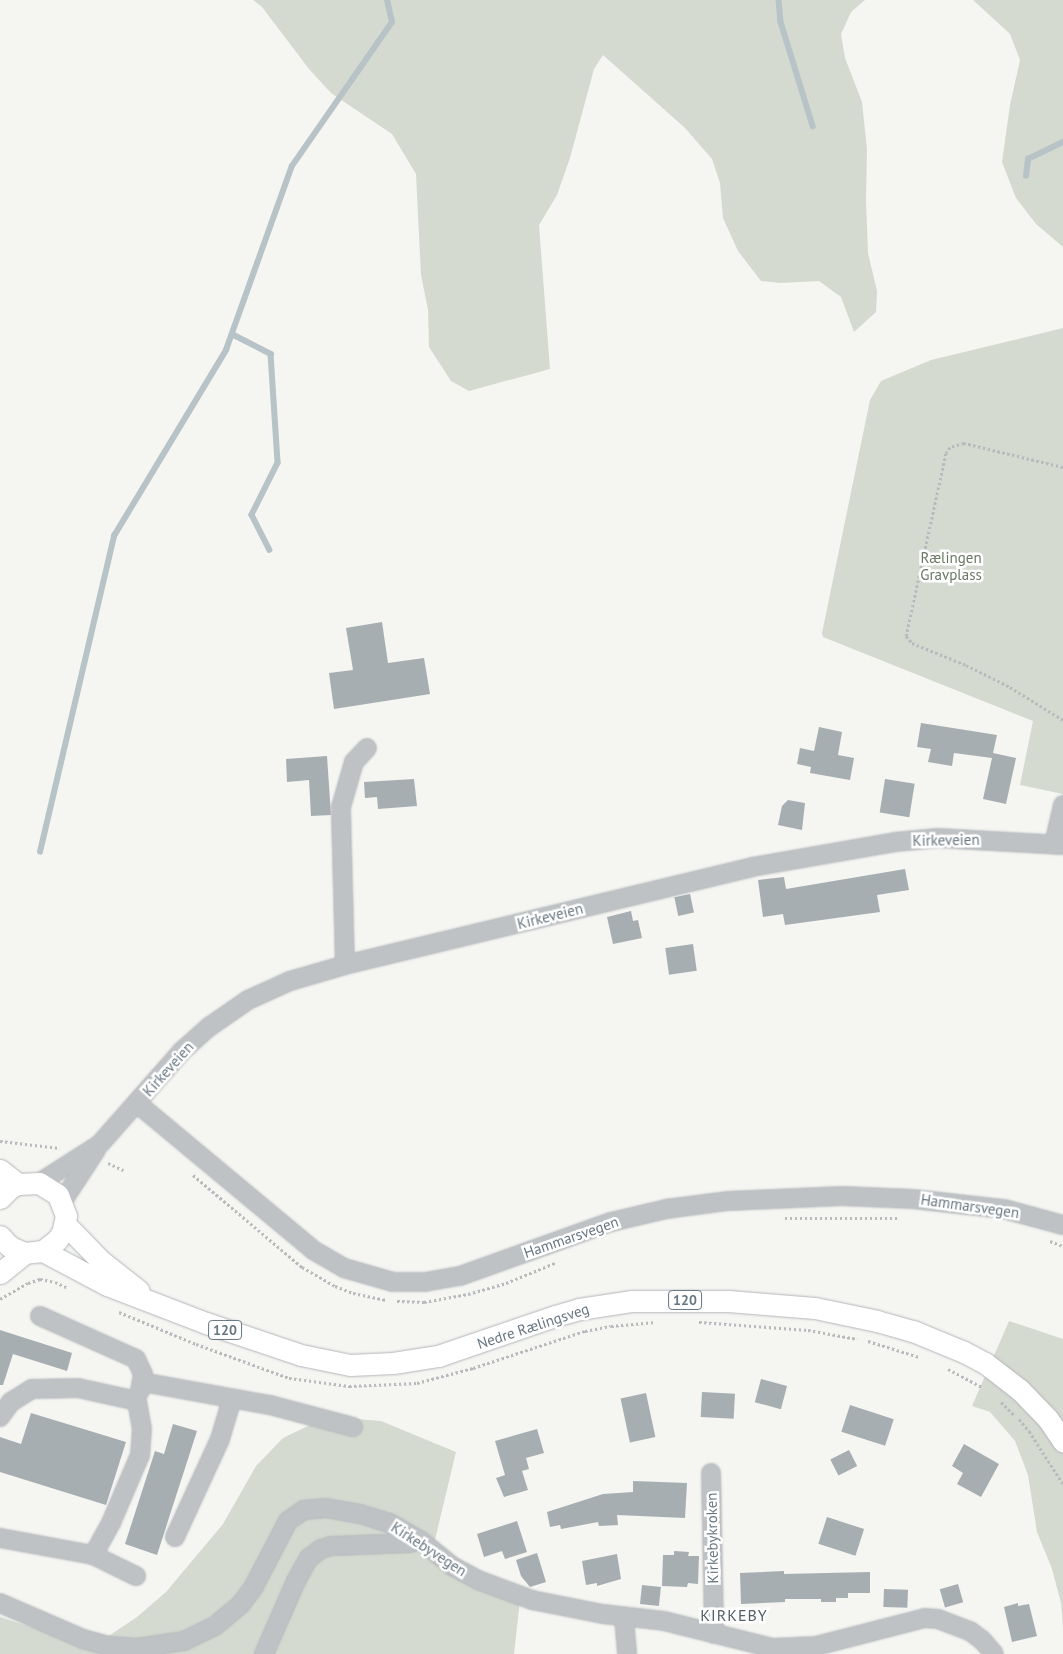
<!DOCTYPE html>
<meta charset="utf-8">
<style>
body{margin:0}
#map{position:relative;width:1063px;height:1654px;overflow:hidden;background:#f5f5f2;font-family:"PT Sans",sans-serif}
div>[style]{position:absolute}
.green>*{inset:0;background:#d5dad1}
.stream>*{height:5.5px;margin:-2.75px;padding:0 2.75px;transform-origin:2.75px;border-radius:2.75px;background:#b7c3c7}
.building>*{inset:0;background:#a6aeb2;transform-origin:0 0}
.path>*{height:3px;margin-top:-1.5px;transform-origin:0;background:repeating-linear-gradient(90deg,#b8bbbd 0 2.5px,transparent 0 5px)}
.roads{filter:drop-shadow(0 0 1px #b2b6b9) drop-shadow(0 0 1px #b2b6b9)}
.minor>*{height:18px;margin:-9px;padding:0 9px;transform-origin:9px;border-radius:9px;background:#bec2c5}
.major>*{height:21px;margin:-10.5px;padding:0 10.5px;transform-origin:10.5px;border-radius:10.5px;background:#fff}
span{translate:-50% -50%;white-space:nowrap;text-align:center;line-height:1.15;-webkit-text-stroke:5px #fff;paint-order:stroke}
.shield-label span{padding:1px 4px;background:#fff;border:1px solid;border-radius:4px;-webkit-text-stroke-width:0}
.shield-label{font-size:14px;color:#667681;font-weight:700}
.park-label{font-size:15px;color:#697964}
.street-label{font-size:15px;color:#667681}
.neighbourhood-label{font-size:16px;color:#535f67;letter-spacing:1px}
</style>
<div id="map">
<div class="green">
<i style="clip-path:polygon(253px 0,865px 0,851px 12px,841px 34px,845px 58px,862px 102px,867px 149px,866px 201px,868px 253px,877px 291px,876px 312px,854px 332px,841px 297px,819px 281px,780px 283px,761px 281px,738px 251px,723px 218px,720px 183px,712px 159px,685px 128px,603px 55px,594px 69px,570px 158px,557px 195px,539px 225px,550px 369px,469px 391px,451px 381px,429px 347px,428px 310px,421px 275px,416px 174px,392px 134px,331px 93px,309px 69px,262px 7px)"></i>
<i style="clip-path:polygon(973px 0,1063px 0,1063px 247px,1036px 224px,1016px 198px,1002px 162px,1010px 105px,1020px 60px,1010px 34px)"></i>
<i style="clip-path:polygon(1063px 328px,1063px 794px,1020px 785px,1033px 721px,823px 637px,822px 633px,870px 400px,881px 381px,931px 360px)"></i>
<i style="clip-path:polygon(1009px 1321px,1063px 1339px,1063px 1628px,1061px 1603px,1052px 1569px,1037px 1532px,1028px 1475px,1015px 1441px,990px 1412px,972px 1406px)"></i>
<i style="clip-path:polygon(345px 1418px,381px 1421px,456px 1452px,434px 1544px,445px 1563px,520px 1600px,514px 1654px,0 1654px,0 1617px,74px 1641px,104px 1639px,137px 1617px,166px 1592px,223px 1524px,256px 1466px,283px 1438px,310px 1425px)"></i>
</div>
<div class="stream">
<i style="left:779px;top:0;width:22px;rotate:85deg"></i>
<i style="left:781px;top:22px;width:109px;rotate:72.9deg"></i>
<i style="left:1026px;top:176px;width:17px;rotate:-83deg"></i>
<i style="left:1028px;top:159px;width:39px;rotate:-26deg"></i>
<i style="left:232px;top:334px;width:44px;rotate:27.1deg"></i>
<i style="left:271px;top:354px;width:109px;rotate:86.3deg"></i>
<i style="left:278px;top:463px;width:58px;rotate:116.6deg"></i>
<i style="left:252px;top:515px;width:39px;rotate:63deg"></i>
<i style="left:40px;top:852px;width:325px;rotate:-76.8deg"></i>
<i style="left:114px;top:536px;width:217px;rotate:-58.9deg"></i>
<i style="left:226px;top:350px;width:195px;rotate:-70.3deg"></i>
<i style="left:292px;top:166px;width:175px;rotate:-55.2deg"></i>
<i style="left:392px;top:22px;width:23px;rotate:-103deg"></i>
</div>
<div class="building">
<i style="clip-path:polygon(382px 622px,388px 663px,424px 658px,430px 694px,334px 709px,329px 673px,353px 670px,346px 628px)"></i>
<i style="clip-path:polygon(921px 723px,997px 735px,993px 753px,1016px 758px,1006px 804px,983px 799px,992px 758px,954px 753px,952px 766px,928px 762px,931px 749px,917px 747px)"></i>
<i style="clip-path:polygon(819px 727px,842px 732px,838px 755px,854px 758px,850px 780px,810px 773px,811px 767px,797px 764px,800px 748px,814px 751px)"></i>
<i style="clip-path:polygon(327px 756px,331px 815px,311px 816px,309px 780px,287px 782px,286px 759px)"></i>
<i style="clip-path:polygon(414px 779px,417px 806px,378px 809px,377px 797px,365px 798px,364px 782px)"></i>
<i style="left:885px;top:779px;width:30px;height:34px;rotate:9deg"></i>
<i style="clip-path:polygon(788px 800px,805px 803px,802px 830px,778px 825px,782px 806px)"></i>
<i style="clip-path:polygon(905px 869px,909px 890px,877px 895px,880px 912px,785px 925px,783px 914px,763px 917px,758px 880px,784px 877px,786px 889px)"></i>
<i style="left:690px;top:894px;width:19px;height:16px;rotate:78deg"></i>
<i style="clip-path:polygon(631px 911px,633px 921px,638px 920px,642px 938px,613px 944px,607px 917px)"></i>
<i style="left:693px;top:944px;width:27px;height:28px;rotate:82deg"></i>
<i style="clip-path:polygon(0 1330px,72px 1353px,67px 1371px,13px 1354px,3px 1385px,0 1385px)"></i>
<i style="left:761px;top:1379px;width:27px;height:24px;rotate:15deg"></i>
<i style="left:702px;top:1392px;width:33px;height:25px;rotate:3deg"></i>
<i style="left:646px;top:1393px;width:45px;height:26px;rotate:78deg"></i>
<i style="left:850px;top:1405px;width:46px;height:28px;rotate:18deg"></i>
<i style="clip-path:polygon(31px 1413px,126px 1442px,106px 1505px,0 1472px,0 1437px,21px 1444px)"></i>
<i style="clip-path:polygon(173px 1424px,197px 1431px,157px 1555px,125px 1544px,155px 1451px,164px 1454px)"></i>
<i style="clip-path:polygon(537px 1429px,544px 1453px,526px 1458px,529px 1469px,522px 1471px,528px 1490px,504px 1497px,496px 1478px,505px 1475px,495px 1441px)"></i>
<i style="clip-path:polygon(964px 1444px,999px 1464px,981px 1497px,957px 1484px,963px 1473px,952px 1466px)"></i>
<i style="left:849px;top:1450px;width:18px;height:21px;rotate:63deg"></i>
<i style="clip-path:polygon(633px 1481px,687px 1483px,685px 1518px,617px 1515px,618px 1525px,599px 1526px,598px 1522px,561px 1529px,560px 1525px,550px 1527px,547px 1512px,603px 1494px,633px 1492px)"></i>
<i style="left:827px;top:1517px;width:39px;height:28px;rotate:18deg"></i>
<i style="clip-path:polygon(517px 1521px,527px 1552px,505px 1559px,502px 1551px,484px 1557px,477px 1534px)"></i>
<i style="clip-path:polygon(674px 1551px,689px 1552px,688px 1556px,699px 1556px,698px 1584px,688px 1583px,687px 1587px,662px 1586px,663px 1555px,674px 1555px)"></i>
<i style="clip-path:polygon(537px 1553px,546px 1582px,530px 1587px,521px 1576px,516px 1560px)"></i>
<i style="clip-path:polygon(617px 1554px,621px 1579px,597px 1586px,597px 1583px,586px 1585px,582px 1561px)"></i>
<i style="clip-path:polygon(784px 1571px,784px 1574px,870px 1572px,870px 1593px,848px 1593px,848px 1598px,836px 1598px,836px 1602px,821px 1602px,821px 1599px,785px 1599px,785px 1602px,741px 1604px,740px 1573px)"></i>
<i style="left:958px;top:1584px;width:19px;height:19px;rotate:74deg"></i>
<i style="left:642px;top:1585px;width:19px;height:19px;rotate:6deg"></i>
<i style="left:884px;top:1589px;width:24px;height:18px;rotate:2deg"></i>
<i style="clip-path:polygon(1018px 1603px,1018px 1606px,1029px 1604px,1037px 1636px,1012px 1642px,1004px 1607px)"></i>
</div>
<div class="path">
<i style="left:1063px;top:467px;width:102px;rotate:-166.4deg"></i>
<i style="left:964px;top:443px;width:15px;rotate:164deg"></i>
<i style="left:950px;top:447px;width:7px;rotate:124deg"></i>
<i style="left:946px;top:453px;width:187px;rotate:102.3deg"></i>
<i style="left:906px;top:636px;width:9px;rotate:49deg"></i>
<i style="left:912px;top:643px;width:58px;rotate:22.2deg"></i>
<i style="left:966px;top:665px;width:49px;rotate:26.6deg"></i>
<i style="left:1010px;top:687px;width:62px;rotate:31.9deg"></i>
<i style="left:0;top:1141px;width:60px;rotate:6.7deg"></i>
<i style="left:108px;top:1163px;width:17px;rotate:25deg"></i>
<i style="left:193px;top:1175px;width:143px;rotate:40.2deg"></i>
<i style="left:302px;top:1267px;width:38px;rotate:30deg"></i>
<i style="left:335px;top:1286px;width:19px;rotate:21deg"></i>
<i style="left:353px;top:1293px;width:34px;rotate:12deg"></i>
<i style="left:785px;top:1218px;width:114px"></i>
<i style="left:1050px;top:1241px;width:14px;rotate:21deg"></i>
<i style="left:0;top:1299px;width:32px;rotate:-30deg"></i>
<i style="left:28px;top:1283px;width:13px;rotate:-18deg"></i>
<i style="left:40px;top:1279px;width:15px;rotate:11deg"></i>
<i style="left:55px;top:1282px;width:14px;rotate:25deg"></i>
<i style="left:397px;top:1301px;width:27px;rotate:2deg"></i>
<i style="left:424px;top:1302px;width:45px;rotate:-10.3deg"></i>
<i style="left:468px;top:1294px;width:40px;rotate:-16deg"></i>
<i style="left:506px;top:1283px;width:53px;rotate:-22.2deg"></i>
<i style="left:119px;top:1312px;width:83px;rotate:22.6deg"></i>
<i style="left:196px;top:1344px;width:99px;rotate:20.1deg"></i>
<i style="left:289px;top:1378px;width:61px;rotate:7.6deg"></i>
<i style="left:349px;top:1386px;width:68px;rotate:-2.5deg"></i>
<i style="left:417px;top:1383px;width:58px;rotate:-15deg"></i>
<i style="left:473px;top:1368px;width:118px;rotate:-18.3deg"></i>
<i style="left:585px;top:1331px;width:26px;rotate:-11deg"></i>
<i style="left:611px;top:1326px;width:45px;rotate:-5.1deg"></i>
<i style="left:699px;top:1322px;width:109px;rotate:4.2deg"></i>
<i style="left:808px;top:1330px;width:50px;rotate:10.4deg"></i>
<i style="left:868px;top:1341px;width:53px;rotate:17.4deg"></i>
<i style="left:948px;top:1369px;width:38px;rotate:28deg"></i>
<i style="left:1001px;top:1402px;width:18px;rotate:45deg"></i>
<i style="left:1019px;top:1419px;width:16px;rotate:50deg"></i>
<i style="left:1029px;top:1431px;width:63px;rotate:57.3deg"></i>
</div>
<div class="roads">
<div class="minor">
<i style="left:1054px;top:844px;width:40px;rotate:-77deg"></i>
<i style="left:345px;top:965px;width:158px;rotate:-91.5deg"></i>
<i style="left:341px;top:807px;width:47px;rotate:-73.9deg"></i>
<i style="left:354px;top:762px;width:19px;rotate:-47deg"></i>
<i style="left:138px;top:1104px;width:228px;rotate:39.8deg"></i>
<i style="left:313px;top:1250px;width:36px;rotate:30deg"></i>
<i style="left:344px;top:1268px;width:51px;rotate:15.9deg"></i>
<i style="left:393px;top:1282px;width:32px"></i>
<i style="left:425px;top:1282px;width:36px;rotate:-10deg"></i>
<i style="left:460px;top:1276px;width:160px;rotate:-19.7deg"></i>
<i style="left:611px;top:1222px;width:57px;rotate:-13.3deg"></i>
<i style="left:666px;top:1209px;width:63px;rotate:-7.4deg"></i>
<i style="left:728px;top:1201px;width:114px;rotate:-2.5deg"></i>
<i style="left:842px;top:1196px;width:71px;rotate:2.4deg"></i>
<i style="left:913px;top:1199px;width:92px;rotate:6.3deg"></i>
<i style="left:1004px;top:1209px;width:61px;rotate:15.2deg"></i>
<i style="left:39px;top:1183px;width:72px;rotate:-32.6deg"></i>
<i style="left:100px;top:1144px;width:123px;rotate:-48.6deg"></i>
<i style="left:181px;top:1052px;width:38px;rotate:-42deg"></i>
<i style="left:209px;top:1027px;width:47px;rotate:-34.7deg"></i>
<i style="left:248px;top:1000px;width:46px;rotate:-24.3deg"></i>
<i style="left:290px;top:981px;width:57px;rotate:-16.2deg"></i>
<i style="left:345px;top:965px;width:419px;rotate:-13.5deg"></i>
<i style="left:752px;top:867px;width:145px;rotate:-9.9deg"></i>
<i style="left:895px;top:842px;width:43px;rotate:-5.3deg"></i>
<i style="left:938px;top:838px;width:125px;rotate:3.2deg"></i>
<i style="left:62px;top:1202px;width:62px;rotate:-56.8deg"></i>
<i style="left:40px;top:1316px;width:105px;rotate:24.1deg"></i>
<i style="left:136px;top:1359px;width:17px;rotate:65deg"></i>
<i style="left:143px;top:1374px;width:17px;rotate:100deg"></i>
<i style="left:142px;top:1382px;width:130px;rotate:10.2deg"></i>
<i style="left:270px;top:1405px;width:86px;rotate:14.8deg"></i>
<i style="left:0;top:1417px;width:19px;rotate:-54deg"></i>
<i style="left:11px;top:1402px;width:25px;rotate:-32deg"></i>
<i style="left:32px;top:1389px;width:46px;rotate:-1.2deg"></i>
<i style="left:78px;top:1388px;width:60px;rotate:12.4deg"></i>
<i style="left:137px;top:1401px;width:27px;rotate:80deg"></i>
<i style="left:142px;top:1428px;width:27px;rotate:94deg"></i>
<i style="left:140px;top:1455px;width:74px;rotate:113.1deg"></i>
<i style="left:111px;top:1523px;width:37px;rotate:119deg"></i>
<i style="left:93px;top:1555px;width:95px;rotate:-169.6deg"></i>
<i style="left:711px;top:1473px;width:161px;rotate:88.9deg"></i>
<i style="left:175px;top:1537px;width:108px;rotate:-65.3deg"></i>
<i style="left:220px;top:1439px;width:42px;rotate:-73.3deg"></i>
<i style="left:93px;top:1555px;width:48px;rotate:26deg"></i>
<i style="left:0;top:1603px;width:90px;rotate:23.4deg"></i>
<i style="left:83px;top:1639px;width:27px;rotate:15deg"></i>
<i style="left:109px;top:1646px;width:28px;rotate:4deg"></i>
<i style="left:137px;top:1648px;width:48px;rotate:-8.5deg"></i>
<i style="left:184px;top:1641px;width:34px;rotate:-26deg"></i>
<i style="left:215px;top:1626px;width:34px;rotate:-40deg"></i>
<i style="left:241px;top:1604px;width:20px;rotate:-53deg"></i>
<i style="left:253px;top:1588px;width:76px;rotate:-62.4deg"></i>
<i style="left:288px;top:1521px;width:19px;rotate:-35deg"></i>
<i style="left:304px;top:1510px;width:22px;rotate:-5deg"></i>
<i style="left:326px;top:1508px;width:35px;rotate:10deg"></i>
<i style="left:360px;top:1514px;width:31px;rotate:17deg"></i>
<i style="left:390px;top:1523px;width:34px;rotate:30deg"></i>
<i style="left:420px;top:1540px;width:41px;rotate:39.1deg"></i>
<i style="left:452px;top:1566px;width:30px;rotate:28deg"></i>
<i style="left:478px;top:1580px;width:58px;rotate:20.3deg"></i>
<i style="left:532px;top:1600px;width:72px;rotate:11.2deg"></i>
<i style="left:603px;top:1614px;width:61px;rotate:6.5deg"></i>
<i style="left:664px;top:1621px;width:111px;rotate:14deg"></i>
<i style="left:772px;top:1648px;width:44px;rotate:-2.6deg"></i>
<i style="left:816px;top:1646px;width:113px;rotate:-14.4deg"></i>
<i style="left:925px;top:1618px;width:13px;rotate:4deg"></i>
<i style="left:938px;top:1619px;width:34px;rotate:21deg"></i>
<i style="left:970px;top:1631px;width:15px;rotate:37deg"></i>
<i style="left:982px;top:1640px;width:18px;rotate:49deg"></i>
<i style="left:624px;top:1618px;width:36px;rotate:85deg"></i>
<i style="left:264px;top:1654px;width:80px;rotate:-66.3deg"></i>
<i style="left:296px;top:1581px;width:26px;rotate:-61deg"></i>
<i style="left:309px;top:1558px;width:15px;rotate:-37deg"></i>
<i style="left:321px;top:1549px;width:10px;rotate:-17deg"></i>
<i style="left:331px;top:1546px;width:79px;rotate:-2.2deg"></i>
<i style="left:410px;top:1543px;width:10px;rotate:-17deg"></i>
</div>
<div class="major">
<i style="left:0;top:1170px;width:23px;rotate:38deg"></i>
<i style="left:0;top:1198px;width:16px;rotate:-45deg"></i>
<i style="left:11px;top:1187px;width:8px;rotate:-23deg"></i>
<i style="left:18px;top:1184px;width:21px;rotate:-3deg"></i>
<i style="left:39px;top:1183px;width:22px;rotate:32deg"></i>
<i style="left:58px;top:1195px;width:22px;rotate:69deg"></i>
<i style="left:66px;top:1216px;width:17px;rotate:103deg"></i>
<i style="left:62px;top:1233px;width:9px;rotate:126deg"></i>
<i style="left:57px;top:1240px;width:18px;rotate:142deg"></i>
<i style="left:43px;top:1251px;width:18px;rotate:174deg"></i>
<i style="left:25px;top:1253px;width:9px;rotate:-159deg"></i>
<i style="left:17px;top:1250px;width:9px;rotate:-153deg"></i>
<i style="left:9px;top:1246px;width:13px;rotate:-132deg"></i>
<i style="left:65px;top:1224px;width:52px;rotate:45.8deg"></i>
<i style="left:101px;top:1261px;width:48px;rotate:38.3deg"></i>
<i style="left:43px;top:1251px;width:72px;rotate:28deg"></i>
<i style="left:107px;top:1285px;width:106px;rotate:21deg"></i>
<i style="left:206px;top:1323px;width:100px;rotate:18.6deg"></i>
<i style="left:301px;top:1355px;width:50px;rotate:11.5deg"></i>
<i style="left:350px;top:1365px;width:43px;rotate:-2.7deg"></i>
<i style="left:393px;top:1363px;width:46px;rotate:-8.8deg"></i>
<i style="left:438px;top:1356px;width:124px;rotate:-18.9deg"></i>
<i style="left:555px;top:1316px;width:25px;rotate:-16deg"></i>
<i style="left:579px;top:1309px;width:54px;rotate:-8.6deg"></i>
<i style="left:632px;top:1301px;width:96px"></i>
<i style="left:728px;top:1301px;width:87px;rotate:4.6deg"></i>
<i style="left:815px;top:1308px;width:63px;rotate:11.8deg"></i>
<i style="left:877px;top:1321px;width:37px;rotate:16deg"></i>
<i style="left:913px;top:1331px;width:55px;rotate:22.4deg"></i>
<i style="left:964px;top:1352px;width:24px;rotate:28deg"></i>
<i style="left:985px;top:1363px;width:44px;rotate:37.6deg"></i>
<i style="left:1020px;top:1390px;width:40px;rotate:46deg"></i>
<i style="left:1048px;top:1419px;width:27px;rotate:56deg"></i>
<i style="left:0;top:1273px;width:32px;rotate:-39deg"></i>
</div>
</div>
<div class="shield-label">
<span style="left:685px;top:1300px">120</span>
<span style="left:225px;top:1330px">120</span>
</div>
<div class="park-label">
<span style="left:951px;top:566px">Rælingen<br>Gravplass</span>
</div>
<div class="street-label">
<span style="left:946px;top:840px;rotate:-1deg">Kirkeveien</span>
<span style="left:550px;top:916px;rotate:-14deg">Kirkeveien</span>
<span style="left:168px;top:1069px;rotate:-48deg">Kirkeveien</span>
<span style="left:970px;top:1206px;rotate:8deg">Hammarsvegen</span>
<span style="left:571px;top:1237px;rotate:-19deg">Hammarsvegen</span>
<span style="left:533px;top:1326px;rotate:-18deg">Nedre Rælingsveg</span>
<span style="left:712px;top:1538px;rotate:-91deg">Kirkebykroken</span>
<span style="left:429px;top:1549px;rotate:33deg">Kirkebyvegen</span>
</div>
<div class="neighbourhood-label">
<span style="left:734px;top:1615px">KIRKEBY</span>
</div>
</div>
